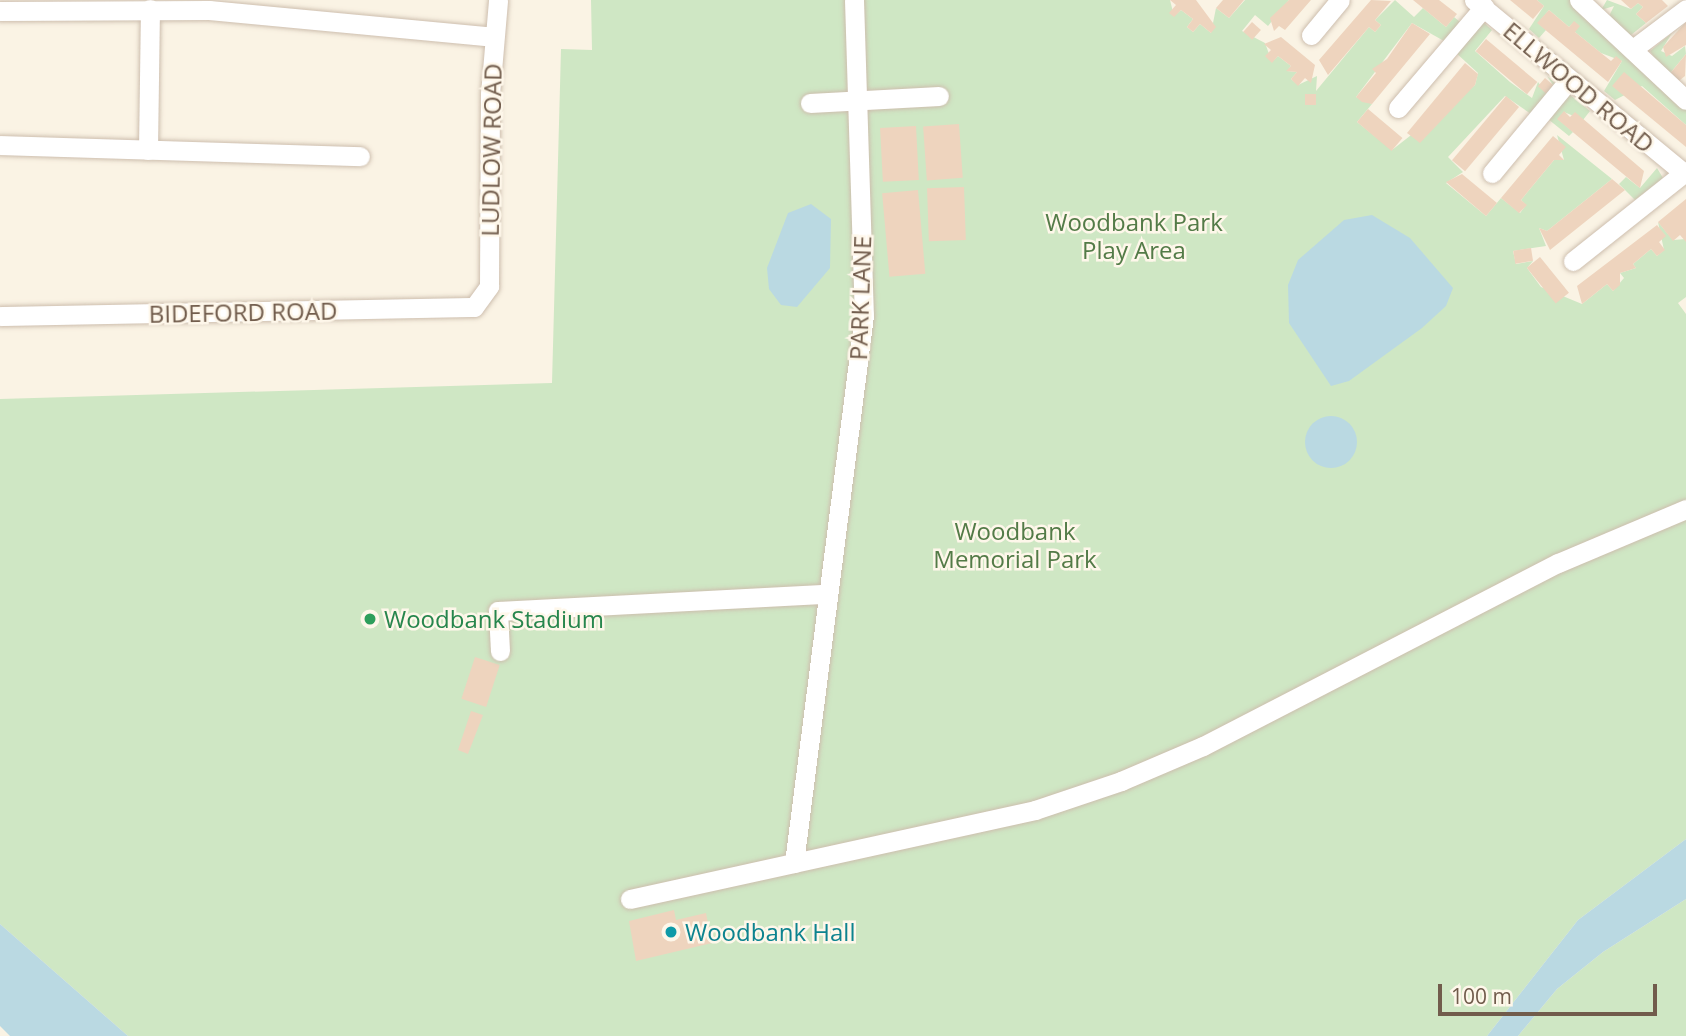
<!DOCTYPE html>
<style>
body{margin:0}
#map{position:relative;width:1686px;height:1036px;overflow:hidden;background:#faf3e4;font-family:"Open Sans",sans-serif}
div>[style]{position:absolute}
.green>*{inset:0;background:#cfe7c4}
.water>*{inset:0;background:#bad9e2}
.round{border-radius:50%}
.building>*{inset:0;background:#eed4be;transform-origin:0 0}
.roads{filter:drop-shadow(0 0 2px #cdbeae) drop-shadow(0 0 2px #cdbeae)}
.minor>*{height:19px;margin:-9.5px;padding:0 9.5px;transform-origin:9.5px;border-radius:9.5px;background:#fff}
.dots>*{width:19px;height:19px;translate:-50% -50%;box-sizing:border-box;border:4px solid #fef7ea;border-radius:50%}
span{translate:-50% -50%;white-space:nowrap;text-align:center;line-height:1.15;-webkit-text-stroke:5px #fef7ea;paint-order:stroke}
.street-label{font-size:24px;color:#715c4c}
.park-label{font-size:24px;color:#537b47}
.leisure-label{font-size:24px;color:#27864d}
.left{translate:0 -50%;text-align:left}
.culture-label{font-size:24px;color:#0d838f}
.scale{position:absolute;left:1438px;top:984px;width:219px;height:32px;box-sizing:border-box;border:4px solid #715c4c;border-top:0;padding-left:9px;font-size:21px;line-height:24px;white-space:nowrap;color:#715c4c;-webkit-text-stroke:5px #fef7ea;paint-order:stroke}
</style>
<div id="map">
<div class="green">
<i style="clip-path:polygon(591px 0,1170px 0,1174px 16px,1181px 10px,1193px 19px,1187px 27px,1193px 32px,1200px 24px,1211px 33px,1216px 8px,1229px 18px,1245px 0,1289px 0,1268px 26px,1255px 15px,1242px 31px,1265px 43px,1272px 62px,1278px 56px,1291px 66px,1287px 71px,1297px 72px,1291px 79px,1298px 85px,1317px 76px,1316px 91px,1369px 27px,1375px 32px,1381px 25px,1375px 20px,1395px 0,1414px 17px,1423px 8px,1446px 27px,1454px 17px,1460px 22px,1444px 41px,1412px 23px,1356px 97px,1372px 104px,1357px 122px,1392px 150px,1475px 85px,1478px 73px,1455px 52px,1482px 21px,1492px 30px,1475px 51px,1510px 82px,1532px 98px,1538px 82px,1546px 93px,1553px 85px,1547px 76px,1555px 83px,1531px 114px,1505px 96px,1448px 157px,1463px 172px,1446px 183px,1486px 216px,1501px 198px,1520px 213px,1526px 205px,1521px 200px,1554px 160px,1564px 160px,1557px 135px,1612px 179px,1547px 231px,1539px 228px,1546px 246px,1513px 251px,1516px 264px,1533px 261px,1527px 268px,1541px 287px,1582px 304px,1607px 284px,1613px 291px,1624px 278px,1620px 273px,1636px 268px,1633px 264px,1651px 249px,1657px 256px,1664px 250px,1658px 222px,1673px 240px,1686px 239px,1686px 297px,1678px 303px,1686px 314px,1686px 839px,1578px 920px,1487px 1036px,128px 1036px,0 924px,0 399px,552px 383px,561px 49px,592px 50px)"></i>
<i style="clip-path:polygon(1537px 0,1575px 0,1686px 104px,1686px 125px,1642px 86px,1615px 100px,1604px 91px,1622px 61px,1601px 53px,1575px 32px,1574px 22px,1569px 27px,1549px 10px,1538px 23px,1546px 30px,1539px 38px,1529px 29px,1544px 6px)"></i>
<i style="clip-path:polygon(1607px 0,1631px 9px,1638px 3px,1643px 7px,1636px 14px,1646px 23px,1626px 39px,1608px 18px,1614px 6px,1601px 10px)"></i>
<i style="clip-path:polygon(1672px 33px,1661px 51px,1672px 56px,1685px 46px,1686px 54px,1667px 77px,1650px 51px)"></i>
<i style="clip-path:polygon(1569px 94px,1590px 111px,1583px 120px,1564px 112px,1558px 119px,1573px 132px,1569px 136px,1548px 119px)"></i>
<i style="clip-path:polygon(1657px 168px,1663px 178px,1635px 200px,1619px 184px,1626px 177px,1640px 188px)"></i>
<i style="clip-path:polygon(1686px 899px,1686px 1036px,1518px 1036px,1557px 989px,1603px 952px)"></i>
</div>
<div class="water">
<i style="clip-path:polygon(811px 204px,831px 219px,830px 268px,797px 307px,781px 305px,769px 289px,767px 268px,788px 213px)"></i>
<i style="clip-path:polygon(1372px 215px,1410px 238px,1453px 288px,1446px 306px,1422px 328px,1349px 381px,1331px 386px,1289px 323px,1288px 285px,1298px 260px,1344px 220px)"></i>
<i class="round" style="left:1305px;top:416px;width:52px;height:52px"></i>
<i style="clip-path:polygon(1686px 839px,1686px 899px,1603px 952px,1557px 989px,1518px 1036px,1487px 1036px,1578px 920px)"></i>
<i style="clip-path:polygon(0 924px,128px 1036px,10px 1036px,0 1026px)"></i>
</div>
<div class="building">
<i style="clip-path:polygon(1170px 0,1196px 0,1216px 27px,1211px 33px,1200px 24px,1193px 32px,1187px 27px,1193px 19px,1181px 10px,1174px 17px,1169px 13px,1176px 5px)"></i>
<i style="clip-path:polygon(1223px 0,1244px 0,1229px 18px,1216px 8px)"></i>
<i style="clip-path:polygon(1289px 0,1311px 0,1285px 30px,1279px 26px,1274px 31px,1270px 18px)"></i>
<i style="clip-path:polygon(1371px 0,1391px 1px,1375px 20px,1381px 25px,1375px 32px,1369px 27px,1328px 75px,1319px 60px)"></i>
<i style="clip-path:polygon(1413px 0,1439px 0,1457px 14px,1446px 27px)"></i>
<i style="clip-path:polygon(1510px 0,1537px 0,1544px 6px,1533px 19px)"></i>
<i style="clip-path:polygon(1621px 0,1662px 0,1668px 6px,1646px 23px,1636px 14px,1643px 7px,1638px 3px,1631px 9px)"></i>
<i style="clip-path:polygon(1549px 10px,1569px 27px,1574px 21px,1580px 26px,1575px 32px,1611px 61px,1616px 56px,1622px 61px,1608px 82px,1537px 23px)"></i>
<i style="left:1252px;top:22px;width:12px;height:13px;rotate:42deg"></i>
<i style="clip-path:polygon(1686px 22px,1686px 45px,1666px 57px,1663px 47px)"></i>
<i style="clip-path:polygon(1412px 23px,1430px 34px,1372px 104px,1362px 102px,1356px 97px,1376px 73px,1372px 69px,1387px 59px)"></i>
<i style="clip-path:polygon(1281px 37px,1315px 65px,1311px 83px,1305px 78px,1298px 86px,1291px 79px,1297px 72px,1286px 71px,1291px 66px,1278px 56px,1272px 63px,1265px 56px,1271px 50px,1264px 44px)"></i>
<i style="left:1486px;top:39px;width:67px;height:16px;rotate:40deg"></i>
<i style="clip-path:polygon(1686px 54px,1685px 76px,1675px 84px,1668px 76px)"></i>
<i style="clip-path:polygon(1465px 63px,1478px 74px,1475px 85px,1420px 143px,1407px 133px)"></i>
<i style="clip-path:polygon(1624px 72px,1686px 125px,1686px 147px,1612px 86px)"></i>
<i style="left:1545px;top:78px;width:11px;height:11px;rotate:41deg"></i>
<i style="left:1305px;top:94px;width:11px;height:11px"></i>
<i style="left:1506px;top:96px;width:17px;height:84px;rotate:40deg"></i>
<i style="left:1368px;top:109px;width:45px;height:17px;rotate:40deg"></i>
<i style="clip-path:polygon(1564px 111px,1570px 117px,1575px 112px,1644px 171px,1640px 188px,1557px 119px)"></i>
<i style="left:959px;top:124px;width:54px;height:36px;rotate:86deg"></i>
<i style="left:916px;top:126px;width:54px;height:36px;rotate:87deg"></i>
<i style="clip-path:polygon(1553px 136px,1566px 147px,1559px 155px,1564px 160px,1554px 160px,1521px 200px,1527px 205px,1519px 213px,1501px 198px)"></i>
<i style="clip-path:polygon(1462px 174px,1497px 203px,1486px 216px,1446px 182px)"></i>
<i style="clip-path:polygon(1612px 179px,1625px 190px,1550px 250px,1539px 228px,1547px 231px)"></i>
<i style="left:964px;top:187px;width:53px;height:37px;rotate:88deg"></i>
<i style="left:918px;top:190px;width:84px;height:36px;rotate:85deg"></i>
<i style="clip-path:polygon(1686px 199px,1686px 242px,1680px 235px,1673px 241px,1658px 222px)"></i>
<i style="clip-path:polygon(1657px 225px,1666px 236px,1659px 242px,1665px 250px,1657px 256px,1651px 249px,1633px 264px,1636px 268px,1620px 273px,1620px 285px,1613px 291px,1607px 284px,1582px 304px,1577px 286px)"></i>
<i style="left:1531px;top:248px;width:13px;height:18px;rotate:81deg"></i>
<i style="left:1540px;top:257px;width:46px;height:17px;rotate:51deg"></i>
<i style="left:475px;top:657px;width:26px;height:44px;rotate:18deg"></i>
<i style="clip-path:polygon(471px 711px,483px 715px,468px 754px,458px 750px)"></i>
<i style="clip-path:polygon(674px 910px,676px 920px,706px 913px,712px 943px,636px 961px,629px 921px)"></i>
</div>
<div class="roads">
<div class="minor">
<i style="left:854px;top:0;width:315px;rotate:88.2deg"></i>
<i style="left:864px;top:315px;width:552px;rotate:97.28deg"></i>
<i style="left:794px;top:863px;width:247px;rotate:-12.4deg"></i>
<i style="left:1035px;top:810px;width:91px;rotate:-18.6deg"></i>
<i style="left:1121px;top:781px;width:89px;rotate:-23.1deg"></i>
<i style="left:1203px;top:746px;width:399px;rotate:-27.3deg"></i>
<i style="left:1558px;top:563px;width:139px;rotate:-22.9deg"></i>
<i style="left:1474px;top:0;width:272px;rotate:39.5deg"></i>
<i style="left:1579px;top:0;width:146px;rotate:43.1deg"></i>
<i style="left:0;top:11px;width:209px;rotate:-0.3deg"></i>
<i style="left:209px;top:10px;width:285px;rotate:5.4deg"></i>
<i style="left:1311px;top:35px;width:45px;rotate:-50.4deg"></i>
<i style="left:1633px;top:49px;width:66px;rotate:-37deg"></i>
<i style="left:810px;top:103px;width:129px;rotate:-3.1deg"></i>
<i style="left:1398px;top:108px;width:133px;rotate:-49.6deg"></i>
<i style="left:0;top:145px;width:360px;rotate:1.8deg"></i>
<i style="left:148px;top:150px;width:141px;rotate:-89.2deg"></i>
<i style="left:1492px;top:173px;width:121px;rotate:-50.4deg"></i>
<i style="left:1573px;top:261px;width:144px;rotate:-38.5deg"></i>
<i style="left:0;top:316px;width:474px;rotate:-1.1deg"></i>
<i style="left:474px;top:307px;width:26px;rotate:-54deg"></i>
<i style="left:489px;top:286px;width:192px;rotate:-89.7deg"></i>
<i style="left:490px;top:94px;width:94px;rotate:-85.1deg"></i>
<i style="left:500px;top:651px;width:40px;rotate:-92.9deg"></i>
<i style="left:498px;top:611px;width:329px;rotate:-3deg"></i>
<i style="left:630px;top:899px;width:168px;rotate:-12.4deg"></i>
</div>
</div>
<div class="dots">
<i style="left:370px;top:619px;background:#2e9e5b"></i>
<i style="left:671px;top:932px;background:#0f9aa8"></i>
</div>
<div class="street-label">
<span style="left:1579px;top:87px;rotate:40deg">ELLWOOD ROAD</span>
<span style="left:491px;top:150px;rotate:-89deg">LUDLOW ROAD</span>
<span style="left:860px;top:298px;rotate:-88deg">PARK LANE</span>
<span style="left:243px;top:312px;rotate:-1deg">BIDEFORD ROAD</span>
</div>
<div class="park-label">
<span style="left:1134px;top:236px">Woodbank Park<br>Play Area</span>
<span style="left:1015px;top:545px">Woodbank<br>Memorial Park</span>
</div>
<div class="leisure-label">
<span class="left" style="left:384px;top:619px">Woodbank Stadium</span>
</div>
<div class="culture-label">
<span class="left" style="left:685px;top:932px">Woodbank Hall</span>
</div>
<div class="scale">100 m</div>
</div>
